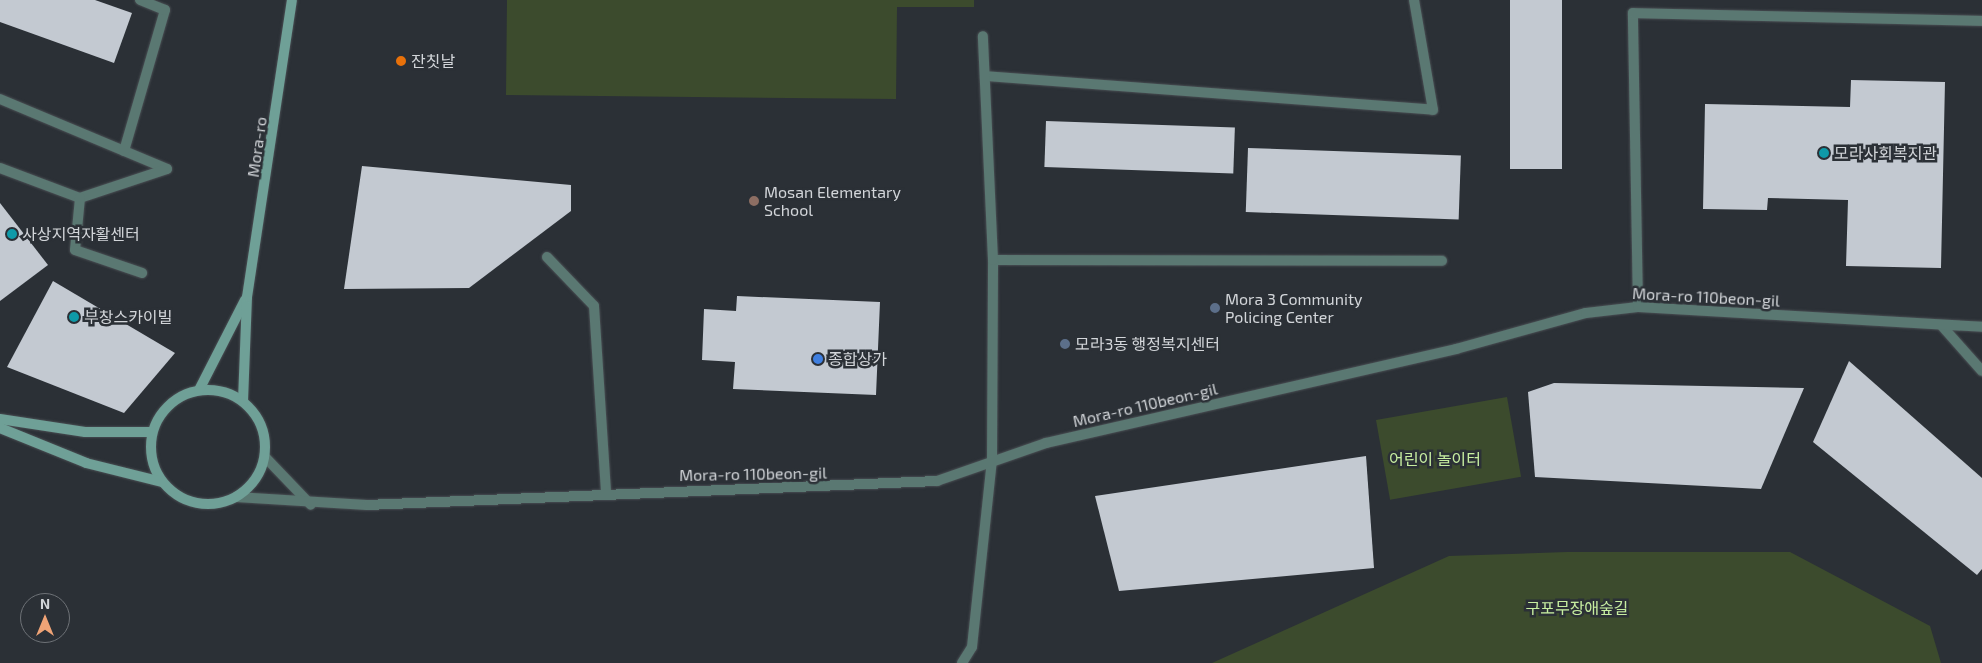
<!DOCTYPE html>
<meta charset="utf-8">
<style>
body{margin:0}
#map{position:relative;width:1982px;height:663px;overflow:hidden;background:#2b3036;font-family:"Exo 2","Noto Sans KR",sans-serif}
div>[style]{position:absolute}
.green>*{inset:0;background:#3c4b2d;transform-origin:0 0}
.building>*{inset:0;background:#c3c9d1;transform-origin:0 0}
.roads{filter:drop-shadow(0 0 1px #494e53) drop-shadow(0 0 1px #494e53)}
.lane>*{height:10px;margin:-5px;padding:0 5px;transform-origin:5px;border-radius:5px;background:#5a7872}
.street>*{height:10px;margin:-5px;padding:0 5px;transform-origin:5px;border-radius:5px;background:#5a7872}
.secondary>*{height:10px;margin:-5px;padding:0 5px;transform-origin:5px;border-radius:5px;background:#6fa097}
.secondary>.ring{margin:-5px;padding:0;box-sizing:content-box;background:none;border:10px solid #6fa097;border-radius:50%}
.dots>*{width:14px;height:14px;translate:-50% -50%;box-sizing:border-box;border:2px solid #2b3036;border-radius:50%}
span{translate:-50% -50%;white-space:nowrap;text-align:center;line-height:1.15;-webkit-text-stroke:5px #2b3036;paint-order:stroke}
.poi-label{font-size:16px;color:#d2d5d9}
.left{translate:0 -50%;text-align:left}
.street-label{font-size:16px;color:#d2d5d9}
.park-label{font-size:16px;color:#c7eea0}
.north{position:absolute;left:20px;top:593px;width:50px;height:50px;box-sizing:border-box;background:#2b3036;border:1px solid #6e7277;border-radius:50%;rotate:0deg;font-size:14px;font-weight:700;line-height:20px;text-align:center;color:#d2d5d9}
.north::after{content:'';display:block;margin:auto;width:18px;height:22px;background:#efa376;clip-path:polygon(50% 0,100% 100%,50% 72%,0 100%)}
</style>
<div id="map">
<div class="green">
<i style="clip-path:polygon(507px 0,974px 0,974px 7px,897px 7px,896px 99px,506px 95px)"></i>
<i style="left:1507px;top:397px;width:81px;height:133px;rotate:80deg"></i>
<i style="clip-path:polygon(1567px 552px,1790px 552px,1930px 626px,1941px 663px,1212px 663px,1449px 556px)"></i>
</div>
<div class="building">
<i style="clip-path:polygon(0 0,95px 0,132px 13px,114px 63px,0 22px)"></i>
<i style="left:1510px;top:0;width:52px;height:169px"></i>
<i style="clip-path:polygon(1851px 80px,1945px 82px,1941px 268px,1846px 266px,1848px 200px,1768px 198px,1767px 210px,1703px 209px,1705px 104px,1850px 107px)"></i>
<i style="left:1046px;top:121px;width:189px;height:46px;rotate:2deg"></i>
<i style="left:1248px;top:148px;width:213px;height:64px;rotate:2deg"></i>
<i style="clip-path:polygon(362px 166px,571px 185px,571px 211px,469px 288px,344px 289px)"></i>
<i style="clip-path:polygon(0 203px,48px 265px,0 301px)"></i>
<i style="clip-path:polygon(53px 281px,175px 353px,124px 413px,7px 367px)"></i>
<i style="clip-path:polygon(737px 296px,880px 302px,876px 395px,733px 389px,735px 362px,702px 360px,704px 309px,736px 311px)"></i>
<i style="clip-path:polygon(1849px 361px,1982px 478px,1982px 569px,1977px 575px,1813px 442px)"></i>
<i style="clip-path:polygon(1554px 383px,1804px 388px,1761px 489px,1535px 477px,1528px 392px)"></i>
<i style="clip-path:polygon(1366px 456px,1374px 568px,1119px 591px,1095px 496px)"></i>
</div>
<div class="roads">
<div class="lane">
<i style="left:985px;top:76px;width:449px;rotate:4.3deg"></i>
<i style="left:1433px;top:110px;width:112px;rotate:-99.8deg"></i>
<i style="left:0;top:99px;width:181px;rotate:22.7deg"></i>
<i style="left:167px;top:169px;width:92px;rotate:161.6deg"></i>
<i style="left:124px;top:151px;width:147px;rotate:-73.8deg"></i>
<i style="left:165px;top:10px;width:27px;rotate:-158deg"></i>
<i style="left:0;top:168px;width:85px;rotate:20.6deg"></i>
<i style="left:80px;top:198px;width:52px;rotate:95.5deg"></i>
<i style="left:75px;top:250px;width:71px;rotate:18.9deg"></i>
<i style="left:547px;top:257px;width:68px;rotate:46.2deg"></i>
<i style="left:594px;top:306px;width:186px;rotate:86.3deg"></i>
<i style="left:993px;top:260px;width:449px;rotate:0.1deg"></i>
<i style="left:1638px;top:307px;width:294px;rotate:-91deg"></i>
<i style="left:1633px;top:13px;width:349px;rotate:1.3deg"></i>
<i style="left:1942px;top:326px;width:60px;rotate:48.4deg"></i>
<i style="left:962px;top:663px;width:19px;rotate:-58deg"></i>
<i style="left:972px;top:647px;width:187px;rotate:-83.9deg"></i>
<i style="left:992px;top:461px;width:201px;rotate:-89.7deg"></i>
<i style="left:993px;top:260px;width:224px;rotate:-92.6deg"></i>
</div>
<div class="street">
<i style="left:265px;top:457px;width:66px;rotate:46.2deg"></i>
<i style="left:236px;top:497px;width:131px;rotate:3.5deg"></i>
<i style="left:367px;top:505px;width:571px;rotate:-2.41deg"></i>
<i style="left:937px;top:481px;width:115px;rotate:-19.2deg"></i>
<i style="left:1046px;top:443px;width:421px;rotate:-12.9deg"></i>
<i style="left:1456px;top:349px;width:135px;rotate:-15.5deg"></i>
<i style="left:1586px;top:313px;width:52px;rotate:-6.6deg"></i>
<i style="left:1638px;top:307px;width:345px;rotate:3.3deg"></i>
</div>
<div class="secondary">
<i class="ring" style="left:151px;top:390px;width:104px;height:104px"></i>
<i style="left:199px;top:390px;width:101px;rotate:-62.9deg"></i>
<i style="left:243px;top:401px;width:104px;rotate:-87.8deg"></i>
<i style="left:247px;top:297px;width:300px;rotate:-81.4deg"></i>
<i style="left:0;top:419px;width:86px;rotate:8.7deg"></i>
<i style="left:85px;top:432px;width:67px"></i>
<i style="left:0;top:428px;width:93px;rotate:22.1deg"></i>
<i style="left:86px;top:463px;width:78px;rotate:14deg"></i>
</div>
</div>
<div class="dots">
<i style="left:401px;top:61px;background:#e8710a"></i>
<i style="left:1824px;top:153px;background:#0f9aa8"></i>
<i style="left:754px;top:201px;background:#8d6e63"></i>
<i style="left:12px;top:234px;background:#0f9aa8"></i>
<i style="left:1215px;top:308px;background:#5c6f8a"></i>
<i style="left:74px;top:317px;background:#0f9aa8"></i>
<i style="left:1065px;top:344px;background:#5c6f8a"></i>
<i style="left:818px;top:359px;background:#3f7fe0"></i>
</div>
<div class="poi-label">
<span class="left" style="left:411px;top:61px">잔칫날</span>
<span class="left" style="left:1834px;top:153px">모라사회복지관</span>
<span class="left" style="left:764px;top:201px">Mosan Elementary<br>School</span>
<span class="left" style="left:22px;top:234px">사상지역자활센터</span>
<span class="left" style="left:1225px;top:308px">Mora 3 Community<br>Policing Center</span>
<span class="left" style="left:84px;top:317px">부창스카이빌</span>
<span class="left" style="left:1075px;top:344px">모라3동 행정복지센터</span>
<span class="left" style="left:828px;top:359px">종합상가</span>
</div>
<div class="street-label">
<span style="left:257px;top:147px;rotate:-82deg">Mora-ro</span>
<span style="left:1706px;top:297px;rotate:3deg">Mora-ro 110beon-gil</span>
<span style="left:1145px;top:405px;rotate:-13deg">Mora-ro 110beon-gil</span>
<span style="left:753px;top:474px;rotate:-1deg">Mora-ro 110beon-gil</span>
</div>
<div class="park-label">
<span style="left:1435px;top:459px">어린이 놀이터</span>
<span style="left:1577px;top:608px">구포무장애숲길</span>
</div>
<div class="north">N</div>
</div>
